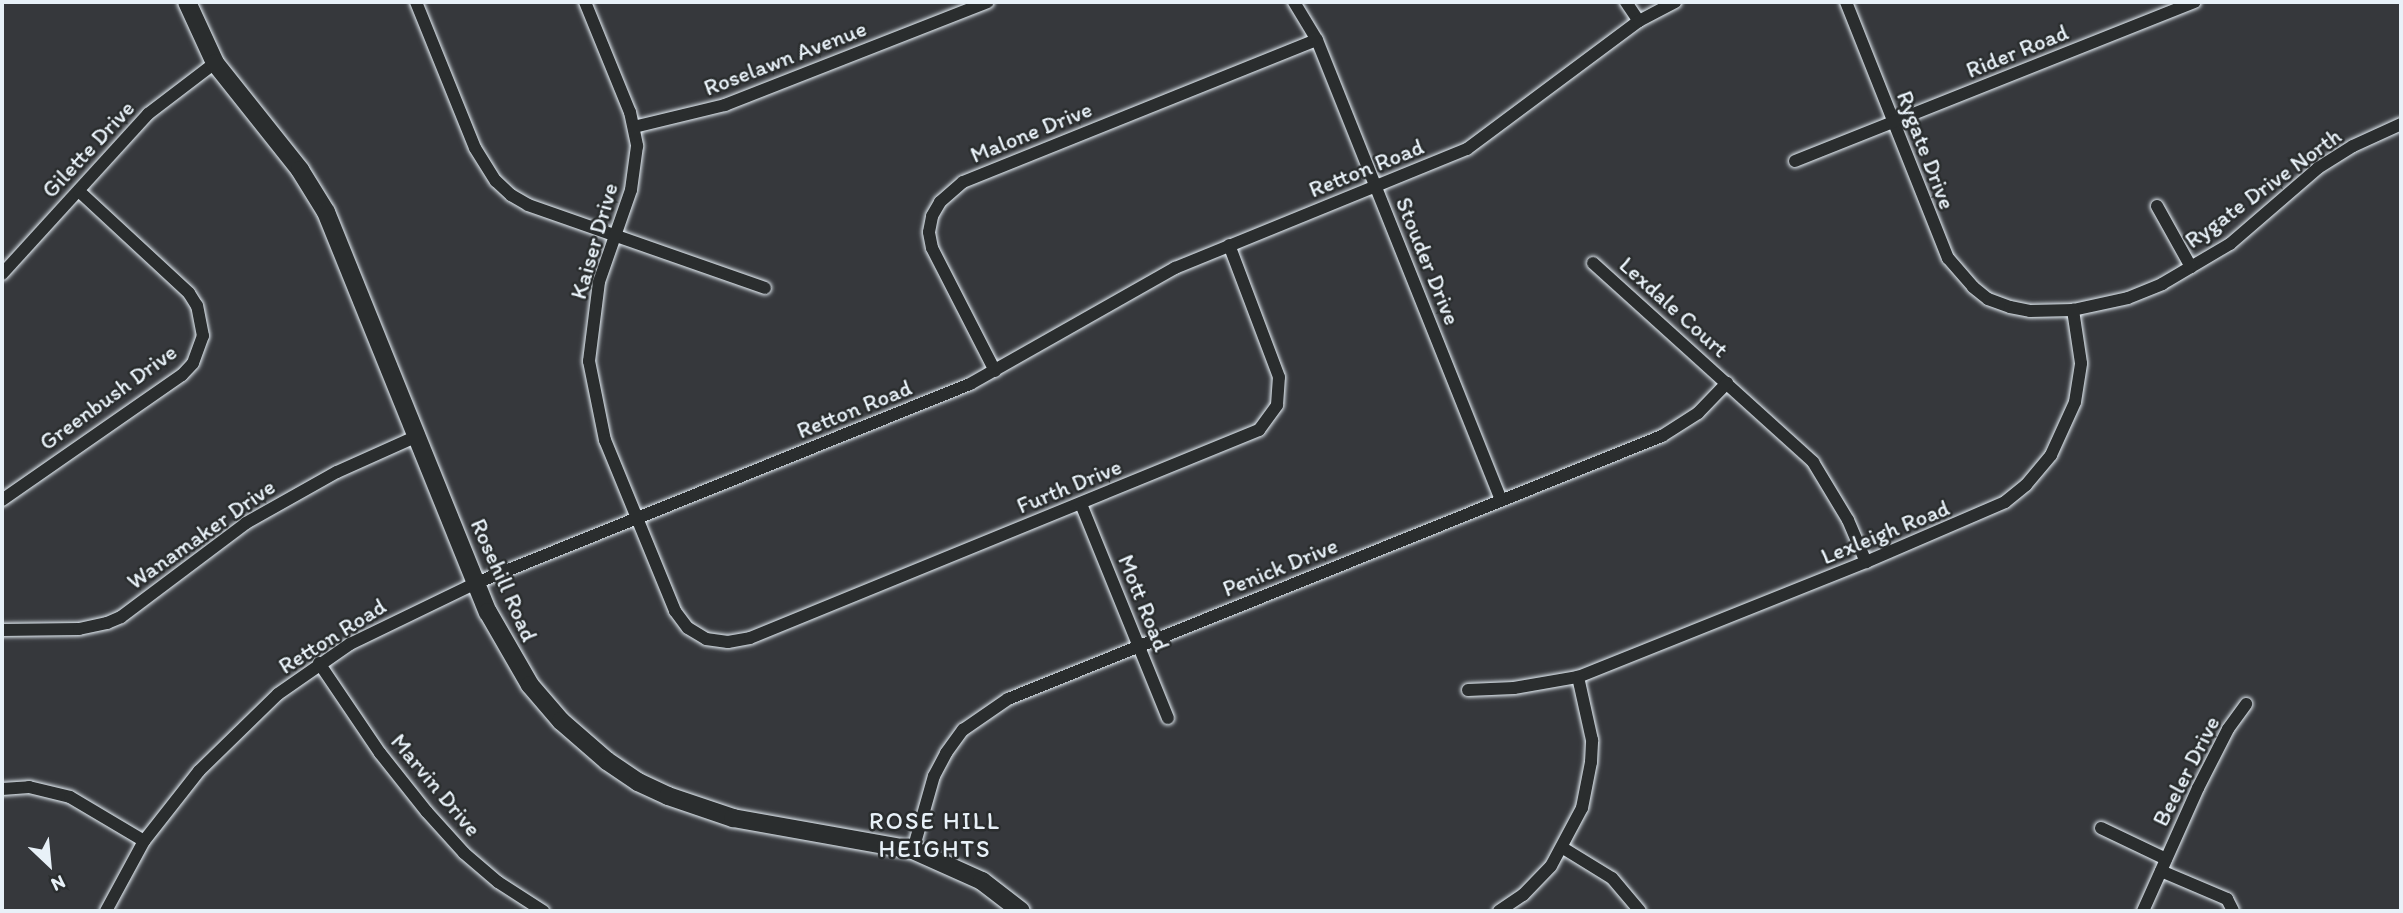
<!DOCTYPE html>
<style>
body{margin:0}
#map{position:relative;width:2403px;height:913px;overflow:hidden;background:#36383c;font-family:Itim,sans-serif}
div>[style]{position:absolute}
.roads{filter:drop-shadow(0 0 2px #e8f1f8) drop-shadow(0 0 2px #e8f1f8)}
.street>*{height:12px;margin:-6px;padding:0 6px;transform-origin:6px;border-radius:6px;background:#2a2d2e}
.secondary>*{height:18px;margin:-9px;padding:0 9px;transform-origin:9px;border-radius:9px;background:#2a2d2e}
span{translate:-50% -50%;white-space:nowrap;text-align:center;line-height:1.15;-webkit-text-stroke:5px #2a2d2e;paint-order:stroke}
.street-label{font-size:23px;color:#e8f1f8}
.neighbourhood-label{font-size:24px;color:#e8f1f8;letter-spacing:2px}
.frame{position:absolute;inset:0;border:4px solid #e8f1f8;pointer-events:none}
.north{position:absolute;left:14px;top:829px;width:70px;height:70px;-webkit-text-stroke:5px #2a2d2e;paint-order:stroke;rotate:154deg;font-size:19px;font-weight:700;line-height:28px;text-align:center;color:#e8f1f8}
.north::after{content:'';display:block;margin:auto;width:24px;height:32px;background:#e8f1f8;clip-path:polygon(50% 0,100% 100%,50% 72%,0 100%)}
</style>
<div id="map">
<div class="roads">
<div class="street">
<i style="left:416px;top:2px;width:157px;rotate:68deg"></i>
<i style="left:475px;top:148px;width:39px;rotate:58deg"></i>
<i style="left:496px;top:181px;width:21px;rotate:43deg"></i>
<i style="left:511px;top:195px;width:20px;rotate:30deg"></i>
<i style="left:528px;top:205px;width:251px;rotate:19.3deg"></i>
<i style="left:585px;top:2px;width:119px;rotate:67.8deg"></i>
<i style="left:630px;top:112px;width:35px;rotate:78deg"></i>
<i style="left:637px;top:146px;width:44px;rotate:97.8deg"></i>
<i style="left:631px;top:190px;width:97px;rotate:109.2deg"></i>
<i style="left:599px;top:282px;width:80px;rotate:97.2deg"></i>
<i style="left:589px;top:361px;width:81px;rotate:78.6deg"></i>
<i style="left:605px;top:440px;width:185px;rotate:67.7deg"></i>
<i style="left:675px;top:611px;width:21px;rotate:53deg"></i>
<i style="left:688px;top:628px;width:21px;rotate:31deg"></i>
<i style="left:706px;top:639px;width:22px;rotate:8deg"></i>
<i style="left:728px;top:642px;width:22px;rotate:-10deg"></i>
<i style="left:750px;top:638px;width:550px;rotate:-22.23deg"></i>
<i style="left:1259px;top:430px;width:31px;rotate:-54deg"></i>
<i style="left:1277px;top:405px;width:28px;rotate:-86deg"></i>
<i style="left:1279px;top:377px;width:141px;rotate:-110.7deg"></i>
<i style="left:1294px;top:2px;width:44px;rotate:58.8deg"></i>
<i style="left:1317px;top:40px;width:496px;rotate:68.2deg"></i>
<i style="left:1626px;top:2px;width:23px;rotate:56deg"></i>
<i style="left:1846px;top:2px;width:276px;rotate:68.3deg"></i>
<i style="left:1948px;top:258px;width:38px;rotate:49deg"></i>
<i style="left:1973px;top:287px;width:19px;rotate:39deg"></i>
<i style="left:1988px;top:299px;width:23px;rotate:20deg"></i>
<i style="left:2010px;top:307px;width:20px;rotate:11deg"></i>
<i style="left:2030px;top:311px;width:43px;rotate:-1.3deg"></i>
<i style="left:2073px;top:310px;width:56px;rotate:-12.3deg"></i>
<i style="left:2128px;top:298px;width:37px;rotate:-22deg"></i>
<i style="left:2162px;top:284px;width:79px;rotate:-30.5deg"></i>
<i style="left:2230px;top:244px;width:116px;rotate:-40.8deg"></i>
<i style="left:2318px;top:168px;width:41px;rotate:-32.2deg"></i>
<i style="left:2353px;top:146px;width:53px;rotate:-24.6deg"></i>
<i style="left:634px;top:127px;width:94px;rotate:-13.6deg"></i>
<i style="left:725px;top:105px;width:282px;rotate:-21.4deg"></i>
<i style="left:1795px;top:161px;width:430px;rotate:-21.7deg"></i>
<i style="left:2157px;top:206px;width:70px;rotate:60.9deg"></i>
<i style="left:1593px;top:263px;width:297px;rotate:42.1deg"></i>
<i style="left:1813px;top:462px;width:68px;rotate:58.9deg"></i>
<i style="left:1848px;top:520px;width:46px;rotate:66.8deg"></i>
<i style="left:2px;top:274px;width:217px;rotate:-47.6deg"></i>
<i style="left:148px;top:114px;width:84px;rotate:-37.3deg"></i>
<i style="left:995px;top:371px;width:138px;rotate:-117.1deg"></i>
<i style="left:932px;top:248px;width:16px;rotate:-101deg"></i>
<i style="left:929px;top:232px;width:16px;rotate:-79deg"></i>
<i style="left:932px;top:216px;width:16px;rotate:-60deg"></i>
<i style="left:940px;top:202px;width:30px;rotate:-41deg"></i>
<i style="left:963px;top:182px;width:381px;rotate:-21.9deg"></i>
<i style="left:2px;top:500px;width:219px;rotate:-34.8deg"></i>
<i style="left:182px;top:375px;width:16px;rotate:-47deg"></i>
<i style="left:193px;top:363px;width:29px;rotate:-70deg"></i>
<i style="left:203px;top:336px;width:31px;rotate:-101deg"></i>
<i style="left:197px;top:306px;width:15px;rotate:-122deg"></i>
<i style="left:189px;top:293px;width:150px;rotate:-137.2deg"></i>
<i style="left:1081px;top:504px;width:231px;rotate:67.9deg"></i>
<i style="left:2px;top:630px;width:77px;rotate:-0.7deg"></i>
<i style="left:79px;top:629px;width:29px;rotate:-12deg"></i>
<i style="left:107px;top:623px;width:15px;rotate:-23deg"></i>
<i style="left:121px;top:617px;width:156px;rotate:-36.9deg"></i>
<i style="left:246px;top:523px;width:104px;rotate:-29.3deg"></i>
<i style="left:337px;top:472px;width:88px;rotate:-24.2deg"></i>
<i style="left:319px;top:663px;width:109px;rotate:55.9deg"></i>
<i style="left:380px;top:753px;width:75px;rotate:51.5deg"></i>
<i style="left:427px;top:812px;width:55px;rotate:47.9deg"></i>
<i style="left:464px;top:853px;width:45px;rotate:40.5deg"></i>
<i style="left:498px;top:882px;width:54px;rotate:32.8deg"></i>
<i style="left:1468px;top:690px;width:46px;rotate:-2.5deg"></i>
<i style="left:1514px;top:688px;width:65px;rotate:-9.8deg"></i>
<i style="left:1578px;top:677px;width:310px;rotate:-21.8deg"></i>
<i style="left:1866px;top:562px;width:151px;rotate:-23.3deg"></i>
<i style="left:2005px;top:502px;width:27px;rotate:-39deg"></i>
<i style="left:2026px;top:485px;width:39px;rotate:-50deg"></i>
<i style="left:2051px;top:455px;width:58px;rotate:-65.6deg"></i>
<i style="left:2075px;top:402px;width:39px;rotate:-81deg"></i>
<i style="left:2081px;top:363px;width:54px;rotate:-98.6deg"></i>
<i style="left:2px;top:789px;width:27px;rotate:-4deg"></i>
<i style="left:29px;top:787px;width:42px;rotate:13.7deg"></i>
<i style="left:70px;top:797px;width:86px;rotate:30.7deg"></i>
<i style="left:2101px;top:828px;width:72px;rotate:25.5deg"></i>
<i style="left:1563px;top:848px;width:57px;rotate:31.5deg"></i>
<i style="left:1612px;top:878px;width:43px;rotate:49.7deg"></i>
<i style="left:913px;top:850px;width:77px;rotate:-74.2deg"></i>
<i style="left:934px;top:776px;width:26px;rotate:-62deg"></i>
<i style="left:946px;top:753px;width:29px;rotate:-54deg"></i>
<i style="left:963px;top:730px;width:55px;rotate:-34.6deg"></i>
<i style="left:1008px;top:699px;width:705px;rotate:-21.91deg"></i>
<i style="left:1662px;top:436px;width:43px;rotate:-32.6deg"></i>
<i style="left:1698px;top:413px;width:42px;rotate:-46deg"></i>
<i style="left:2161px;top:871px;width:72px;rotate:23deg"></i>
<i style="left:2227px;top:899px;width:13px;rotate:63deg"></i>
<i style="left:106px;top:911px;width:80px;rotate:-61.5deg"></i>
<i style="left:144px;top:841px;width:89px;rotate:-51.8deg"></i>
<i style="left:199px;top:771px;width:110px;rotate:-44.3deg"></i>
<i style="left:278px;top:694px;width:88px;rotate:-34.8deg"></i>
<i style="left:350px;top:644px;width:140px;rotate:-25.8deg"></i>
<i style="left:476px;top:583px;width:533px;rotate:-21.94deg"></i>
<i style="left:970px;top:384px;width:236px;rotate:-29.5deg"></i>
<i style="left:1175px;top:268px;width:315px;rotate:-22.2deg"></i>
<i style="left:1467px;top:149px;width:214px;rotate:-36.7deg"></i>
<i style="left:1639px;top:21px;width:41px;rotate:-27.8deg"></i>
<i style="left:1499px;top:911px;width:29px;rotate:-34deg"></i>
<i style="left:1523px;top:895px;width:40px;rotate:-46deg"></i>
<i style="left:1551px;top:866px;width:66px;rotate:-61.9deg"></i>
<i style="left:1582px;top:808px;width:47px;rotate:-78.9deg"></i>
<i style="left:1591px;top:762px;width:22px;rotate:-87deg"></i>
<i style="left:1592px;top:740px;width:65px;rotate:-102.5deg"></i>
<i style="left:2143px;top:911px;width:135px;rotate:-65.9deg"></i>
<i style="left:2198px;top:788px;width:66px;rotate:-63deg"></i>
<i style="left:2228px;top:729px;width:31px;rotate:-54deg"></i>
</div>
<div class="secondary">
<i style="left:187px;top:2px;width:67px;rotate:65.3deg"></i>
<i style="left:215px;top:63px;width:137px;rotate:51.5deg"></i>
<i style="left:300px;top:170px;width:49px;rotate:58.2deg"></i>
<i style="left:326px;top:212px;width:432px;rotate:68deg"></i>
<i style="left:488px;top:612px;width:84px;rotate:60.1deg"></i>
<i style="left:530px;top:685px;width:48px;rotate:49.3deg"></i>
<i style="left:561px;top:721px;width:61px;rotate:41deg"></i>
<i style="left:607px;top:761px;width:37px;rotate:34deg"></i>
<i style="left:638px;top:782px;width:33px;rotate:25deg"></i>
<i style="left:668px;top:796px;width:69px;rotate:18.7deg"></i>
<i style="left:733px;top:818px;width:183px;rotate:10.1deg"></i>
<i style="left:913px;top:850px;width:76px;rotate:24.2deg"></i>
<i style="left:982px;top:881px;width:49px;rotate:37.6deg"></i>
</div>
</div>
<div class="street-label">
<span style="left:2017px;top:51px;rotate:-22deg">Rider Road</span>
<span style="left:785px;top:58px;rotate:-21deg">Roselawn Avenue</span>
<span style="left:1031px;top:132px;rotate:-22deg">Malone Drive</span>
<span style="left:88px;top:149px;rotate:-47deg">Gilette Drive</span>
<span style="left:1926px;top:150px;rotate:69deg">Rygate Drive</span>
<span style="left:1366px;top:168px;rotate:-22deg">Retton Road</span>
<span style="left:2263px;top:188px;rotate:-36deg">Rygate Drive North</span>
<span style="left:594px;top:241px;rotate:-74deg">Kaiser Drive</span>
<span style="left:1428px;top:261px;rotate:68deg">Stouder Drive</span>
<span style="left:1674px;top:307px;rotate:42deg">Lexdale Court</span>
<span style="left:108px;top:397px;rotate:-36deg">Greenbush Drive</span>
<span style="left:854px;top:409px;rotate:-22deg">Retton Road</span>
<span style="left:1069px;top:486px;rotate:-22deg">Furth Drive</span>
<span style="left:1885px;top:532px;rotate:-22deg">Lexleigh Road</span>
<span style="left:201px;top:534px;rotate:-35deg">Wanamaker Drive</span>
<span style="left:1280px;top:567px;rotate:-22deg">Penick Drive</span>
<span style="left:504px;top:580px;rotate:66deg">Rosehill Road</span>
<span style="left:1144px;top:603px;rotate:68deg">Mott Road</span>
<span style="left:332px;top:636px;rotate:-32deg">Retton Road</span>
<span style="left:2186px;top:771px;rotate:-63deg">Beeler Drive</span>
<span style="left:436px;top:785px;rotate:50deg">Marvin Drive</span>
</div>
<div class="neighbourhood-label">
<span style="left:935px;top:835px">ROSE HILL<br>HEIGHTS</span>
</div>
<div class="frame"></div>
<div class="north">N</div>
</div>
